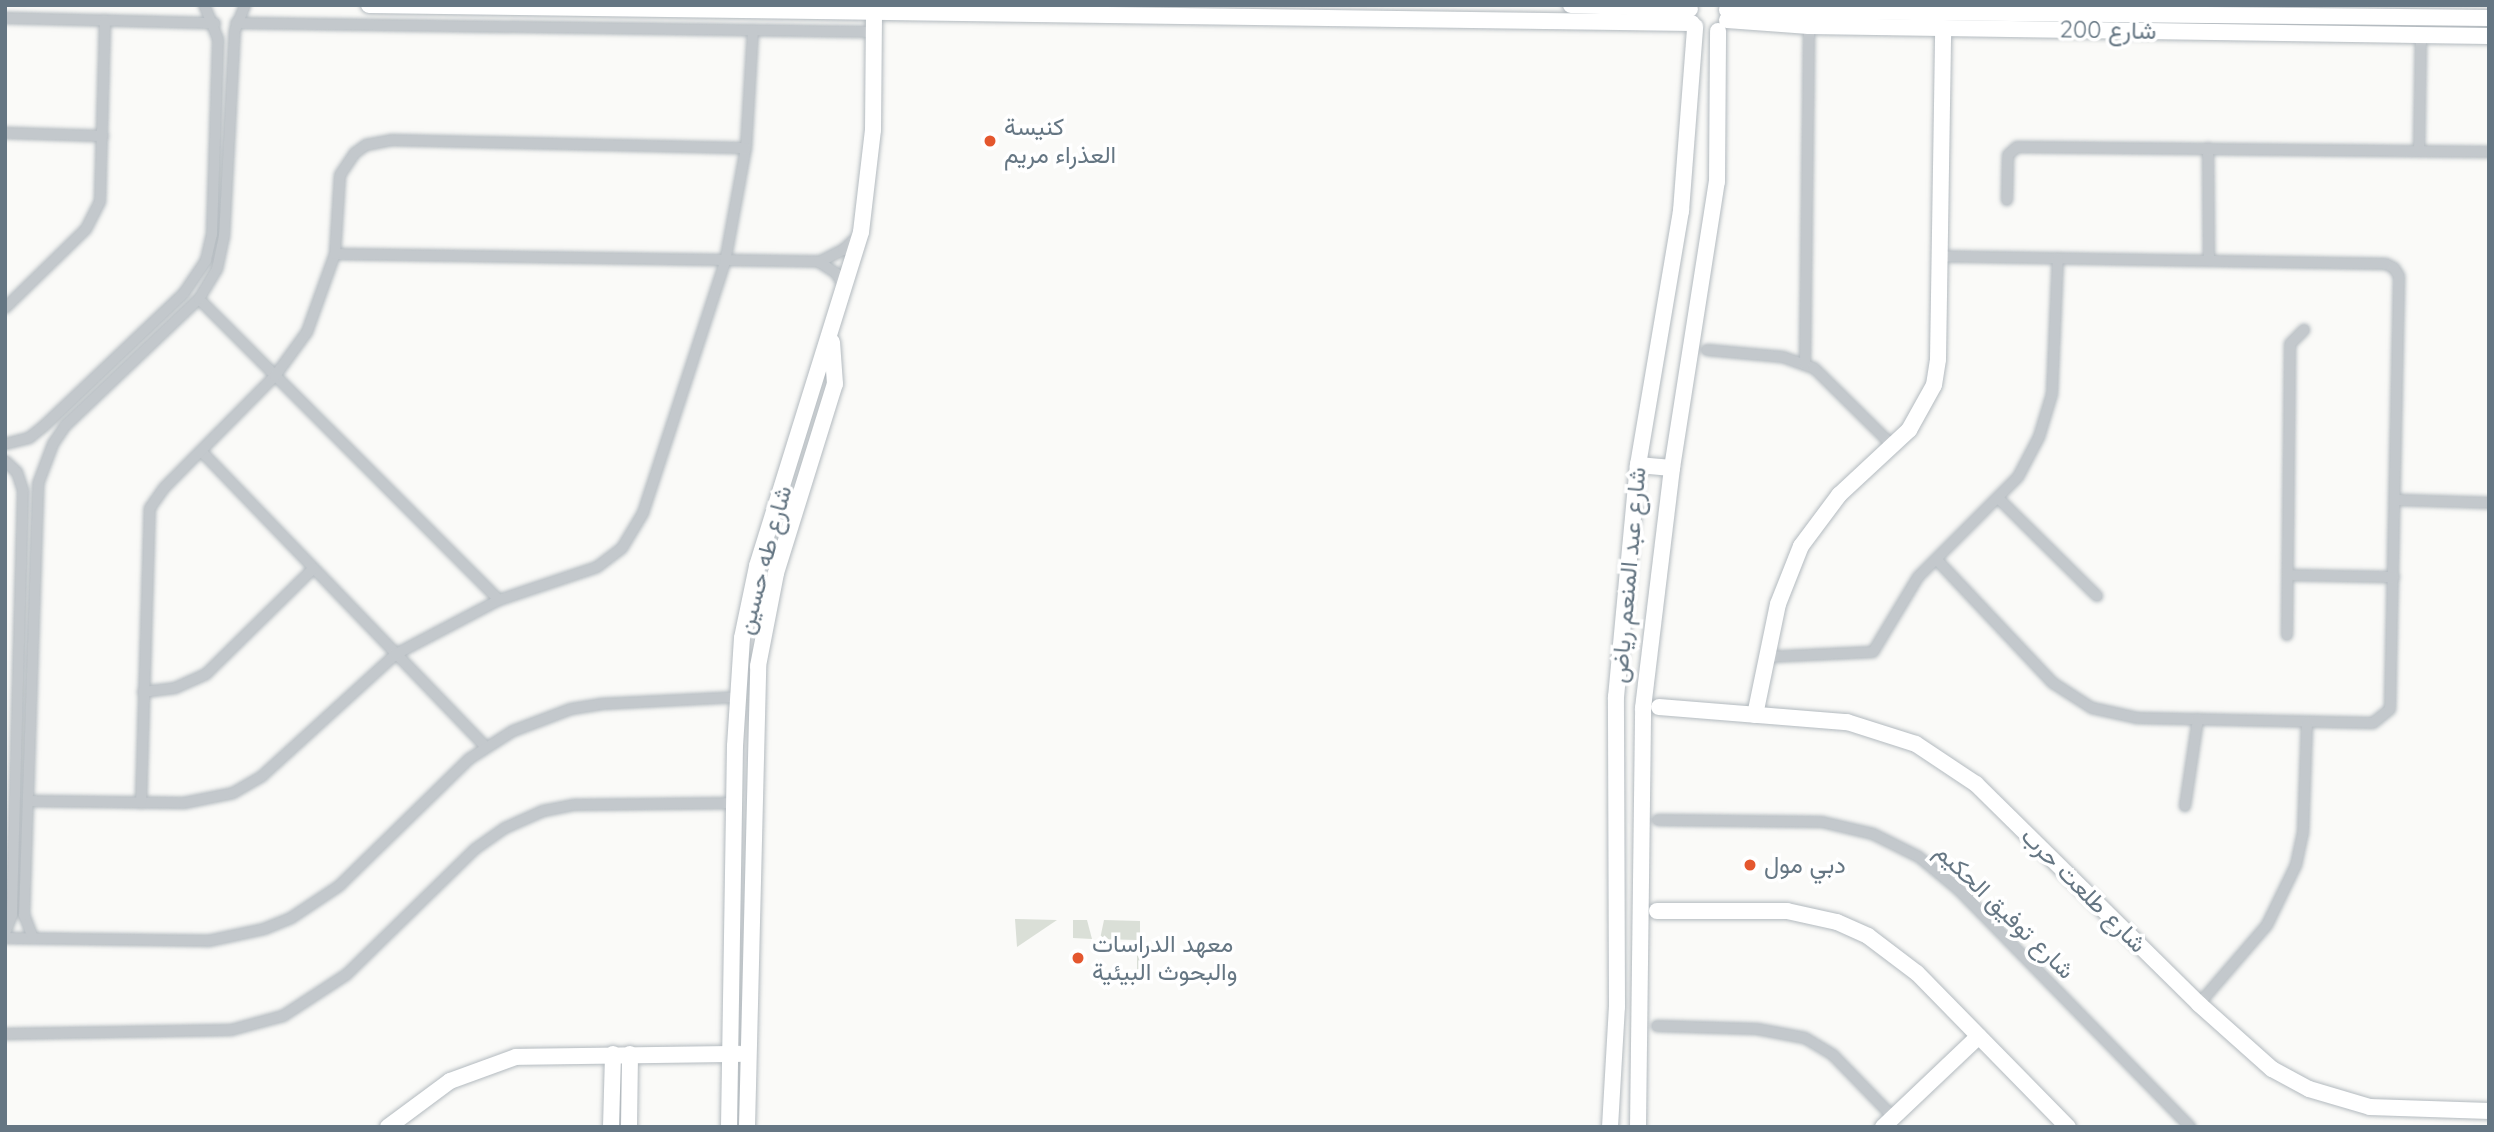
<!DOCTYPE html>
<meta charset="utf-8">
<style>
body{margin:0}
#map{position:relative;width:2494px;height:1132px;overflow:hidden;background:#fafaf8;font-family:Quicksand,Vazirmatn,sans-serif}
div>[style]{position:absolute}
.green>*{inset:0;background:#dadfd7}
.roads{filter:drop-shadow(0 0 2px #b3babf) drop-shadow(0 0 2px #b3babf)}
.street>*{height:10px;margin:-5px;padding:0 5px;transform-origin:5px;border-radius:5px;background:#c3c8cc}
.secondary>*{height:16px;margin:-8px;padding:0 8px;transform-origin:8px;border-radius:8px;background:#fff}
.dots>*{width:19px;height:19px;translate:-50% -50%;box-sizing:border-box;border:4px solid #fff;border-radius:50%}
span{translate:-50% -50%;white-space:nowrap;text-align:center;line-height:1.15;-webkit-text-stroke:7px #fff;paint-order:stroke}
.street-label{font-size:24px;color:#657683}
.poi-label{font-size:24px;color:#657683}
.left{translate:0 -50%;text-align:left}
.frame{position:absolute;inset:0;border:7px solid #657683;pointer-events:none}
</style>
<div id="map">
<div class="green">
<i style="clip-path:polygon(1015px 919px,1057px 920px,1017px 947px)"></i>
<i style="clip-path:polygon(1073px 920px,1087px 920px,1092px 939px,1073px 938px)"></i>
<i style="clip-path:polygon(1104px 920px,1140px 921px,1140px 970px,1137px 971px,1137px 940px,1100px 939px)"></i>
</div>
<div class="roads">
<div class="street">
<i style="left:5px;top:18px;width:210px;rotate:1.4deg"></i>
<i style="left:236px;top:23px;width:638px;rotate:0.81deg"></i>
<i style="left:5px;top:133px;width:98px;rotate:1.8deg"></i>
<i style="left:2208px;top:148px;width:112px;rotate:89.5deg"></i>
<i style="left:2419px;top:151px;width:116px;rotate:-89deg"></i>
<i style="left:2007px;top:200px;width:45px;rotate:-88.7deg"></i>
<i style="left:2008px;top:155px;width:12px;rotate:-42deg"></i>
<i style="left:2017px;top:147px;width:472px;rotate:0.6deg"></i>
<i style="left:335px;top:254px;width:484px;rotate:0.9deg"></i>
<i style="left:819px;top:262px;width:27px;rotate:-27deg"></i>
<i style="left:843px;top:250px;width:22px;rotate:-43deg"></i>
<i style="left:819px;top:262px;width:20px;rotate:33deg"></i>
<i style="left:836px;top:273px;width:19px;rotate:58deg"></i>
<i style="left:199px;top:299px;width:425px;rotate:45.1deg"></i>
<i style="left:5px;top:308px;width:113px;rotate:-44.3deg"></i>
<i style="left:86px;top:229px;width:31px;rotate:-63deg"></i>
<i style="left:100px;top:201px;width:181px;rotate:-88.4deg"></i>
<i style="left:1707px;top:350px;width:76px;rotate:5.3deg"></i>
<i style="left:1783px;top:357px;width:33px;rotate:20deg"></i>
<i style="left:1814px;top:368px;width:111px;rotate:44.6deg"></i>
<i style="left:1805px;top:363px;width:337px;rotate:-89.3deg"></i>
<i style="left:5px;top:444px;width:25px;rotate:-14deg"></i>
<i style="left:29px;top:438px;width:19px;rotate:-39deg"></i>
<i style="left:44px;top:426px;width:193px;rotate:-43.5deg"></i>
<i style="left:184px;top:293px;width:40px;rotate:-56deg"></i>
<i style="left:206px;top:260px;width:27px;rotate:-77deg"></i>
<i style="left:212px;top:234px;width:195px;rotate:-88.2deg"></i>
<i style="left:218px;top:39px;width:37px;rotate:-112deg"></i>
<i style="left:202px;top:452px;width:409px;rotate:46.1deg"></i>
<i style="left:5px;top:461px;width:16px;rotate:43deg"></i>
<i style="left:17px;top:472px;width:20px;rotate:72deg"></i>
<i style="left:23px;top:491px;width:424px;rotate:91.5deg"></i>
<i style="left:12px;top:915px;width:19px;rotate:111deg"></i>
<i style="left:1999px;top:499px;width:138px;rotate:44.7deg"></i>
<i style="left:2395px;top:500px;width:94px;rotate:1.8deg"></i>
<i style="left:1937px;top:560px;width:169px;rotate:46.7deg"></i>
<i style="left:2053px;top:683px;width:46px;rotate:32.7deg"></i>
<i style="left:2092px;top:708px;width:46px;rotate:12.5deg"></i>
<i style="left:2137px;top:718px;width:236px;rotate:1.2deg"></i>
<i style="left:2373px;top:723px;width:22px;rotate:-39deg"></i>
<i style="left:2390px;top:709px;width:433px;rotate:-88.8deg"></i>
<i style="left:2399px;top:276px;width:9px;rotate:-122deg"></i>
<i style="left:2394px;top:268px;width:9px;rotate:-153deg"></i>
<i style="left:2386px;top:264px;width:446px;rotate:-179deg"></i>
<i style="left:2288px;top:575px;width:106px;rotate:1.1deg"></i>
<i style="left:2287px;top:635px;width:291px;rotate:-89.4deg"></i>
<i style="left:2290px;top:344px;width:20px;rotate:-45deg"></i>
<i style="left:1767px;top:657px;width:106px;rotate:-2.7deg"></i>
<i style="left:1873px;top:652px;width:87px;rotate:-59deg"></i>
<i style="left:1918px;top:577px;width:141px;rotate:-45deg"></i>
<i style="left:2018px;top:477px;width:45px;rotate:-62.3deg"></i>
<i style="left:2039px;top:437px;width:45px;rotate:-73.2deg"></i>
<i style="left:2052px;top:394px;width:136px;rotate:-87.5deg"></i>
<i style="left:143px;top:692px;width:32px;rotate:-7deg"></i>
<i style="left:175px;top:688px;width:34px;rotate:-24deg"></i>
<i style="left:206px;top:674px;width:151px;rotate:-44.5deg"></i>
<i style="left:28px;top:801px;width:156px;rotate:0.7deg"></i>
<i style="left:184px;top:803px;width:50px;rotate:-11.5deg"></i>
<i style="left:233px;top:793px;width:34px;rotate:-30deg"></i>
<i style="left:262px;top:776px;width:181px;rotate:-42.3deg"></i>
<i style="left:396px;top:654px;width:116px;rotate:-27.7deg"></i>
<i style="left:499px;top:600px;width:103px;rotate:-18.6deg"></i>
<i style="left:597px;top:567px;width:31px;rotate:-37deg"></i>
<i style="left:622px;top:548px;width:41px;rotate:-59deg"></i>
<i style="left:643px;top:513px;width:264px;rotate:-71.9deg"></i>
<i style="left:725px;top:262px;width:116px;rotate:-79.6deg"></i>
<i style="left:746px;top:148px;width:118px;rotate:-86.6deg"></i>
<i style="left:141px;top:803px;width:295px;rotate:-88.3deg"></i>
<i style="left:150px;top:508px;width:24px;rotate:-55deg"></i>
<i style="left:164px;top:488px;width:158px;rotate:-45.3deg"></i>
<i style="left:275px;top:376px;width:54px;rotate:-54deg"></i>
<i style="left:307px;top:332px;width:83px;rotate:-70.3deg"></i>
<i style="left:335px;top:254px;width:79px;rotate:-86.4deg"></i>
<i style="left:340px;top:175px;width:27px;rotate:-56deg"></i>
<i style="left:355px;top:153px;width:14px;rotate:-36deg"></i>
<i style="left:366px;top:145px;width:26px;rotate:-11deg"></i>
<i style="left:392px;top:140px;width:354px;rotate:1.3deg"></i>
<i style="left:2185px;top:806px;width:88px;rotate:-81.5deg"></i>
<i style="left:1658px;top:820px;width:164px;rotate:0.7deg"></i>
<i style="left:1822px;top:822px;width:52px;rotate:13.2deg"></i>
<i style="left:1873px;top:834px;width:51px;rotate:26.6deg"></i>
<i style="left:1919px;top:857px;width:52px;rotate:39.5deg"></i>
<i style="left:1959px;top:890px;width:331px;rotate:45.7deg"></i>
<i style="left:5px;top:938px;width:203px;rotate:0.8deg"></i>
<i style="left:208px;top:941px;width:57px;rotate:-12.1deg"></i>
<i style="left:264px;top:929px;width:29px;rotate:-22deg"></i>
<i style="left:291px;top:918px;width:58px;rotate:-33.7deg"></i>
<i style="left:339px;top:886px;width:182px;rotate:-44.3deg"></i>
<i style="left:469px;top:759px;width:52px;rotate:-32.5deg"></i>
<i style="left:513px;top:731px;width:62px;rotate:-20.8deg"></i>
<i style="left:571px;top:709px;width:30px;rotate:-9deg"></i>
<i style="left:601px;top:704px;width:136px;rotate:-2.9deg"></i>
<i style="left:33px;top:938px;width:25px;rotate:-111deg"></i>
<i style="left:24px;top:915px;width:431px;rotate:-88.1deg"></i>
<i style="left:38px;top:484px;width:43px;rotate:-69.4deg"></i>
<i style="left:53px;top:444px;width:22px;rotate:-56deg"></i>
<i style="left:65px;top:426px;width:185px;rotate:-43.5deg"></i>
<i style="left:199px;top:299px;width:35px;rotate:-59deg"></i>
<i style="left:217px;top:269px;width:33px;rotate:-78deg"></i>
<i style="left:224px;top:237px;width:207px;rotate:-87deg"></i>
<i style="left:235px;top:30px;width:27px;rotate:-68deg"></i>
<i style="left:2199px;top:1004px;width:104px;rotate:-49.3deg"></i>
<i style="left:2267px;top:925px;width:67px;rotate:-64.2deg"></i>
<i style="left:2296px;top:865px;width:33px;rotate:-78deg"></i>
<i style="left:2303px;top:833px;width:111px;rotate:-87.9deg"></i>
<i style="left:1657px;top:1026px;width:100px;rotate:1.7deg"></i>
<i style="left:1757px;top:1029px;width:49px;rotate:10.6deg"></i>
<i style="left:1805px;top:1038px;width:33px;rotate:31deg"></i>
<i style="left:1833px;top:1055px;width:86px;rotate:45.9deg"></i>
<i style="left:5px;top:1034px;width:226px;rotate:-1deg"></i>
<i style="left:231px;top:1030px;width:54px;rotate:-15.1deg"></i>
<i style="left:283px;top:1016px;width:75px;rotate:-33.1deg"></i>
<i style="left:346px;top:975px;width:180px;rotate:-44.3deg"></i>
<i style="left:475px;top:849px;width:37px;rotate:-35deg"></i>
<i style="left:505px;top:828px;width:42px;rotate:-24.1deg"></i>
<i style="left:543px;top:811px;width:33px;rotate:-11deg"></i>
<i style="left:575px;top:805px;width:159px;rotate:-0.7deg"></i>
</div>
<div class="secondary">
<i style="left:369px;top:5px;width:1323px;rotate:0.78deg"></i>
<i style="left:1571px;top:5px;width:119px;rotate:1.9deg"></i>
<i style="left:1727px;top:10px;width:762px;rotate:0.6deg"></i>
<i style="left:1727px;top:20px;width:82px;rotate:4.2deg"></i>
<i style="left:1809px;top:26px;width:680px;rotate:0.84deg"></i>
<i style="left:1638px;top:465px;width:34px;rotate:5deg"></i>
<i style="left:1659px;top:707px;width:189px;rotate:4.6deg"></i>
<i style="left:1847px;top:722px;width:72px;rotate:17.7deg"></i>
<i style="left:1916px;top:744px;width:72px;rotate:33.7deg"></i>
<i style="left:1976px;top:784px;width:313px;rotate:44.6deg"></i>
<i style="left:2199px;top:1004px;width:98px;rotate:41.7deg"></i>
<i style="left:2272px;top:1069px;width:42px;rotate:28.4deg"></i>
<i style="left:2309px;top:1089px;width:64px;rotate:16.4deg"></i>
<i style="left:2370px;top:1107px;width:119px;rotate:1.9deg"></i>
<i style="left:1755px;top:715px;width:113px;rotate:-78.3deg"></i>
<i style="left:1778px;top:604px;width:62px;rotate:-68.4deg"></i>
<i style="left:1801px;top:546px;width:64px;rotate:-53.3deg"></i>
<i style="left:1839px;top:495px;width:96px;rotate:-42.9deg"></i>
<i style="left:1909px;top:430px;width:51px;rotate:-60.9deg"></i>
<i style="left:1934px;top:385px;width:26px;rotate:-81deg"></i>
<i style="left:1938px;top:359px;width:331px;rotate:-89.1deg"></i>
<i style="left:1657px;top:911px;width:130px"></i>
<i style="left:1787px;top:911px;width:51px;rotate:12.4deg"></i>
<i style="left:1837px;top:922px;width:34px;rotate:24deg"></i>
<i style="left:1868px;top:936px;width:61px;rotate:37.1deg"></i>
<i style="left:1917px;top:973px;width:216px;rotate:45.6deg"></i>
<i style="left:388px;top:1127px;width:77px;rotate:-36.6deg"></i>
<i style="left:450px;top:1081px;width:70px;rotate:-20deg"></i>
<i style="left:516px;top:1057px;width:224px;rotate:-0.8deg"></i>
<i style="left:611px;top:1127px;width:73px;rotate:-88.4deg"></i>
<i style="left:629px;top:1127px;width:73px;rotate:-89.2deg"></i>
<i style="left:729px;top:1127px;width:381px;rotate:-89.1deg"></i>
<i style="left:735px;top:746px;width:108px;rotate:-86.3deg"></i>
<i style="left:742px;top:638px;width:74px;rotate:-78.2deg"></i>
<i style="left:757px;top:566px;width:350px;rotate:-72.7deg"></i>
<i style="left:861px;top:232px;width:103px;rotate:-83.3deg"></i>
<i style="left:873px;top:130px;width:123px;rotate:-89.5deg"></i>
<i style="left:747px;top:1127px;width:461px;rotate:-88.6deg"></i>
<i style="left:758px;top:666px;width:95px;rotate:-79deg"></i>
<i style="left:776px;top:573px;width:198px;rotate:-72.7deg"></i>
<i style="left:835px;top:384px;width:42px;rotate:-94.1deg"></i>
<i style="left:1610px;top:1127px;width:120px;rotate:-86.7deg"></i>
<i style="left:1617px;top:1007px;width:310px;rotate:-90.2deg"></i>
<i style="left:1616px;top:697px;width:233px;rotate:-84.6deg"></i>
<i style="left:1638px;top:465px;width:258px;rotate:-80.4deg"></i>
<i style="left:1681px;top:211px;width:185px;rotate:-85.6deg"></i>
<i style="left:1638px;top:1127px;width:419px;rotate:-89.3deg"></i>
<i style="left:1643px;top:708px;width:242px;rotate:-83.1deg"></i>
<i style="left:1672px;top:468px;width:290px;rotate:-81.1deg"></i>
<i style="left:1717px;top:182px;width:151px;rotate:-89.6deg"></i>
<i style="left:1883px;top:1127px;width:132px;rotate:-43.5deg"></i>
</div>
</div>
<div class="dots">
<i style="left:990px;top:141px;background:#e4572e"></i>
<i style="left:1750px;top:865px;background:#e4572e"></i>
<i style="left:1078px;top:958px;background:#e4572e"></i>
</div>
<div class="street-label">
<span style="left:2108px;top:30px;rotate:1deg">شارع 200</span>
<span style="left:764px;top:560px;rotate:-75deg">شارع طه حسين</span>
<span style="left:1628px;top:575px;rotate:-85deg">شارع عبد المنعم رياض</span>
<span style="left:2084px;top:890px;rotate:45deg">شارع طلعت حرب</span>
<span style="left:2005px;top:911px;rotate:44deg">شارع توفيق الحكيم</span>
</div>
<div class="poi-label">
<span class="left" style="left:1004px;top:141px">كنيسة<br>العذراء مريم</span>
<span class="left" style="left:1764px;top:865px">دبي مول</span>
<span class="left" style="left:1092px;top:958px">معهد الدراسات<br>والبحوث البيئية</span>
</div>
<div class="frame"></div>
</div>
